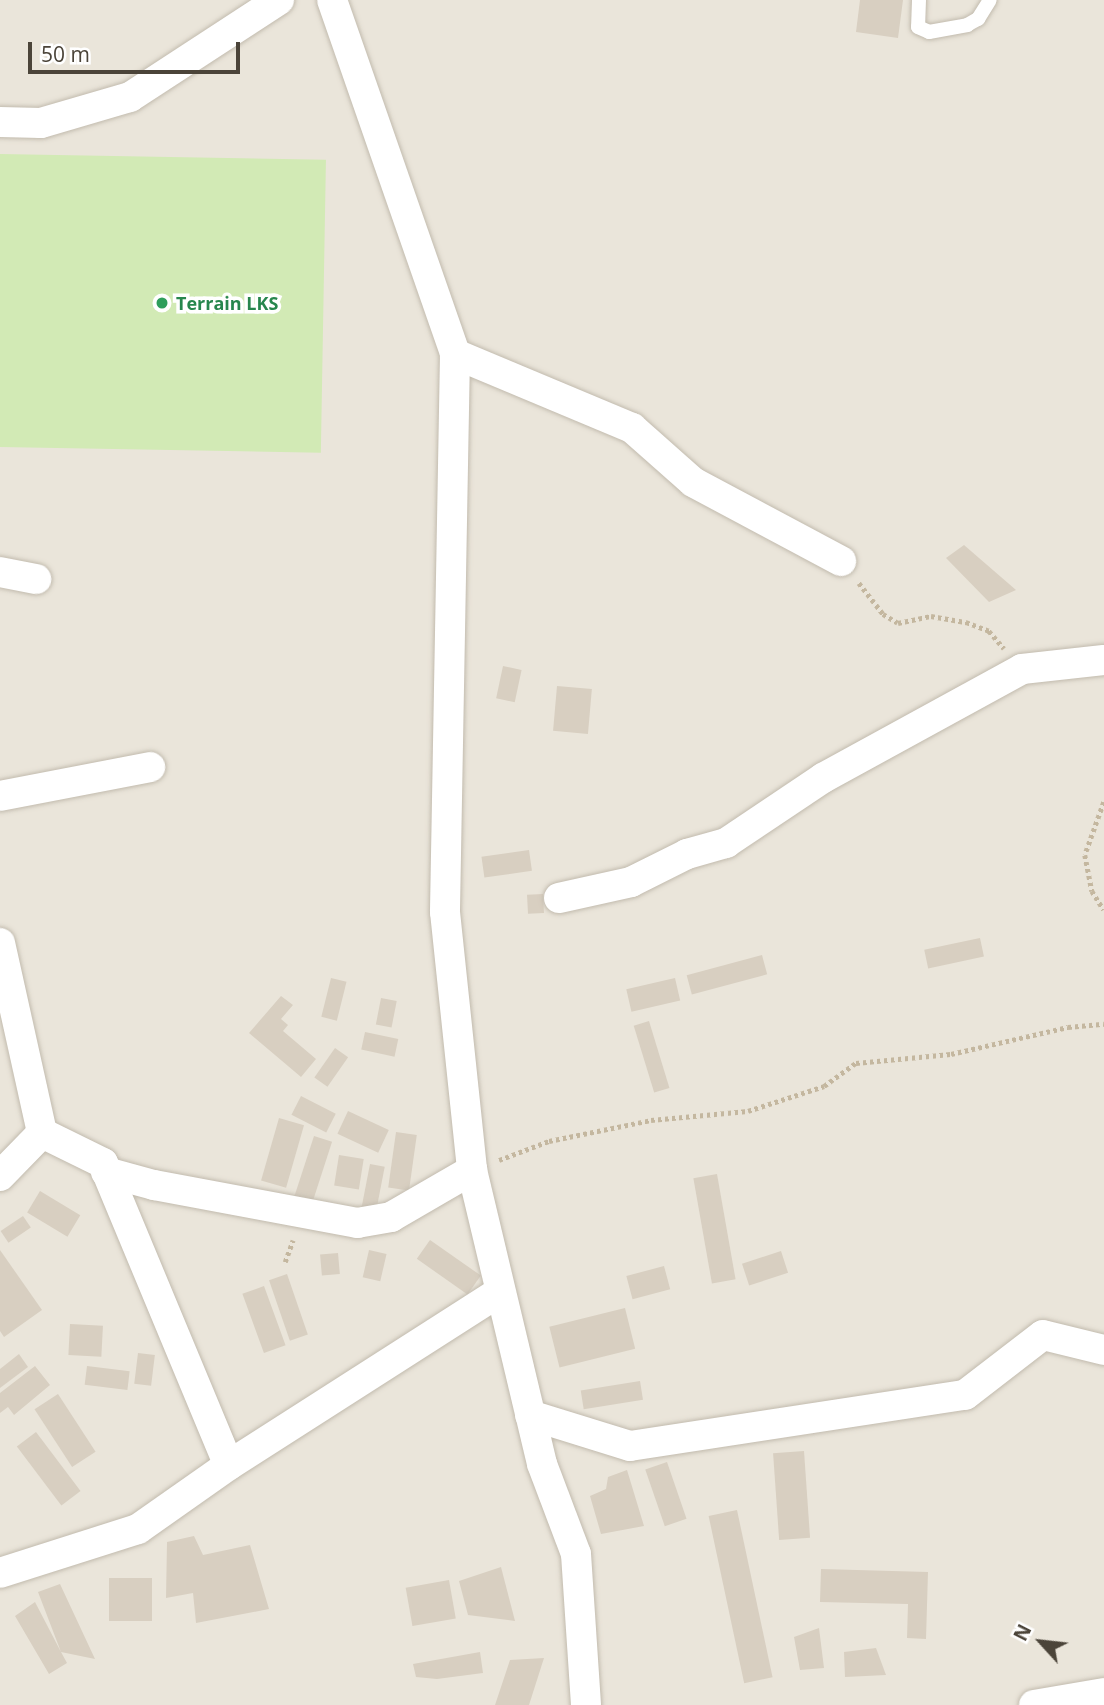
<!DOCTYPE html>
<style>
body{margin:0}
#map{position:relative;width:1104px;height:1705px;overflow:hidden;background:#f6f3ec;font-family:"Open Sans",sans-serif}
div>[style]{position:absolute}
.residential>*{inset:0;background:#eae5da;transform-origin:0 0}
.green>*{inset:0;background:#d2eab5;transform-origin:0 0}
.building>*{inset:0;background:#d8cfc1;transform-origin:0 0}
.path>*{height:4.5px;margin-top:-2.25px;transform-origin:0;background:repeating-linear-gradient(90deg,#c4b79f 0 3.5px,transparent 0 7px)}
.roads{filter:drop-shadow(0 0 2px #c2bbae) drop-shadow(0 0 2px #c2bbae)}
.lane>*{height:14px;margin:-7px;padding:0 7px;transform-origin:7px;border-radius:7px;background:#fff}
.street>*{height:30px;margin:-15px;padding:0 15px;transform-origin:15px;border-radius:15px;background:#fff}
.dots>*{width:19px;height:19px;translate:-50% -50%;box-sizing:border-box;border:4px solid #fff;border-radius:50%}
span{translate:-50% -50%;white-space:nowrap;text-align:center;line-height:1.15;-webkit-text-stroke:7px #fff;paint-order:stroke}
.leisure-label{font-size:18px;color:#27864d;font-weight:700}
.left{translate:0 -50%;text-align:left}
.north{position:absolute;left:1006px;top:1607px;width:70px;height:70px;-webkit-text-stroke:5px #fff;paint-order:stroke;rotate:297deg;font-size:19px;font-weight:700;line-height:28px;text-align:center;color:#4b4439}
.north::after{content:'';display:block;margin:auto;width:24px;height:32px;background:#4b4439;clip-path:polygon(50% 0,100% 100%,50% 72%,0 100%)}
.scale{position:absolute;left:28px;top:42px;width:212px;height:32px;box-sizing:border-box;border:4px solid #4b4439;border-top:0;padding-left:9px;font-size:21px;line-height:24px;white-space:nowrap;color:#4b4439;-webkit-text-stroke:5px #fff;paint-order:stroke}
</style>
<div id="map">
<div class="residential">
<i style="left:0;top:0;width:1104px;height:1705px"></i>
</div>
<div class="green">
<i style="left:0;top:154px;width:326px;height:293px;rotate:1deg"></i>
</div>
<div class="building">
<i style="clip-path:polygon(860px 0,903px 0,898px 38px,856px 32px)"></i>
<i style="clip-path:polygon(964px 545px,1016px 590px,989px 602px,946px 558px)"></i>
<i style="left:503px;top:666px;width:19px;height:33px;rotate:12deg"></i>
<i style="left:557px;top:686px;width:35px;height:45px;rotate:5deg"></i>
<i style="left:529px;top:850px;width:21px;height:48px;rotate:82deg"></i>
<i style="left:543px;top:894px;width:19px;height:16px;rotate:87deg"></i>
<i style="left:980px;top:938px;width:19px;height:57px;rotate:78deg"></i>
<i style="left:762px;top:955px;width:20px;height:78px;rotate:75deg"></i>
<i style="left:331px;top:978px;width:16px;height:40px;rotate:14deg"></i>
<i style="left:675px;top:978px;width:23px;height:50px;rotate:77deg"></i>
<i style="clip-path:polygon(281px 996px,293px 1005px,281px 1019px,288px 1025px,283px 1031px,316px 1059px,301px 1077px,249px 1033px)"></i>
<i style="left:381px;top:998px;width:16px;height:27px;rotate:11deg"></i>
<i style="left:649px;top:1021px;width:70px;height:16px;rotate:73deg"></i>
<i style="left:365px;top:1032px;width:34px;height:18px;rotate:12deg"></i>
<i style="left:335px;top:1048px;width:16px;height:36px;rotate:35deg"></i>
<i style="left:301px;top:1096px;width:39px;height:21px;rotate:27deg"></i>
<i style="left:348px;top:1111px;width:45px;height:25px;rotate:25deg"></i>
<i style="left:279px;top:1118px;width:26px;height:65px;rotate:16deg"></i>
<i style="left:396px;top:1132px;width:21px;height:56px;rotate:8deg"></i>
<i style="left:314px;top:1136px;width:19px;height:65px;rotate:18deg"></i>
<i style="left:339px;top:1155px;width:25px;height:31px;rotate:9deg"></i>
<i style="left:370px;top:1164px;width:15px;height:45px;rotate:11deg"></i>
<i style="left:717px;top:1174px;width:107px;height:24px;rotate:80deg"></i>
<i style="left:40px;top:1191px;width:47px;height:25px;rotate:31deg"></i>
<i style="left:23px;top:1216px;width:14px;height:27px;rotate:56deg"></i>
<i style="left:430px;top:1240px;width:62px;height:23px;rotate:35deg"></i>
<i style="clip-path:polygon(0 1250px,42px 1310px,4px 1337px,0 1331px)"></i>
<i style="left:369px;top:1250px;width:18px;height:28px;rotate:13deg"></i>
<i style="left:781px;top:1251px;width:23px;height:41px;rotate:72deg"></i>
<i style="left:338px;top:1253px;width:21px;height:18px;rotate:85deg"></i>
<i style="left:664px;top:1266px;width:24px;height:39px;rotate:75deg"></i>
<i style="left:287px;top:1274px;width:64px;height:19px;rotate:71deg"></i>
<i style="left:264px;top:1286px;width:63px;height:23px;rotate:70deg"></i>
<i style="left:625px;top:1308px;width:42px;height:78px;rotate:76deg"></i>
<i style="left:70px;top:1324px;width:33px;height:31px;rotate:3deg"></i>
<i style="left:138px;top:1353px;width:17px;height:31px;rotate:7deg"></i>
<i style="clip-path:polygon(19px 1354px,28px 1367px,0 1388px,0 1369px)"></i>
<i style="clip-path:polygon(35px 1366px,50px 1385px,14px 1415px,8px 1407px,0 1413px,0 1393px)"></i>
<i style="left:87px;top:1366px;width:43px;height:19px;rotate:7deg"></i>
<i style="left:640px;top:1381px;width:19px;height:60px;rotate:81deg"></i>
<i style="left:58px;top:1394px;width:69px;height:28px;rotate:57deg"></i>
<i style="left:36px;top:1432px;width:74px;height:24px;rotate:53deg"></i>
<i style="left:804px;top:1451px;width:87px;height:31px;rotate:86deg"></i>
<i style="left:667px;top:1462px;width:60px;height:23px;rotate:71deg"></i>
<i style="clip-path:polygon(627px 1470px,644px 1526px,601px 1534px,590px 1496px,606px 1489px,608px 1477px)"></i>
<i style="left:737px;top:1510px;width:171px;height:29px;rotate:78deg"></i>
<i style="clip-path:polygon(194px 1536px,203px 1555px,250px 1545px,269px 1609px,196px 1623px,193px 1593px,166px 1598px,167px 1542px)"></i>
<i style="clip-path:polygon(501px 1567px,515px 1621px,468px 1615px,459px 1581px)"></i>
<i style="clip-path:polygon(821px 1569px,928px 1572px,926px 1639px,907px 1638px,908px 1604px,820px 1602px)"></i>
<i style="left:109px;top:1578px;width:43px;height:43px"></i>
<i style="left:449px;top:1580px;width:39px;height:44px;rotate:80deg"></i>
<i style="clip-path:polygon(60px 1584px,95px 1659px,61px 1652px,67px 1663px,49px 1674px,15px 1616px,35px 1602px,61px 1652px,38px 1592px)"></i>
<i style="clip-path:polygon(819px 1628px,824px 1668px,800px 1670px,794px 1637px)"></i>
<i style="clip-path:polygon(876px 1648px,886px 1675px,845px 1677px,844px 1652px)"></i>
<i style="clip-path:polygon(480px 1652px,483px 1673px,437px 1679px,416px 1677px,413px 1664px)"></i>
<i style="clip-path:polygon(544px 1658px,529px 1705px,495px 1705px,510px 1660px)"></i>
</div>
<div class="path">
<i style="left:859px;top:583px;width:39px;rotate:52deg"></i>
<i style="left:883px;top:614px;width:17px;rotate:31deg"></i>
<i style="left:898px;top:623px;width:34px;rotate:-12deg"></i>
<i style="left:931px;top:616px;width:36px;rotate:10deg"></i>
<i style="left:966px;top:622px;width:25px;rotate:21deg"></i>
<i style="left:989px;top:631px;width:23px;rotate:49deg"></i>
<i style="left:1104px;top:802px;width:56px;rotate:109.7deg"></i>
<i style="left:1085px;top:855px;width:37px;rotate:79deg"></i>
<i style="left:1092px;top:891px;width:22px;rotate:58deg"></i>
<i style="left:499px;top:1160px;width:53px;rotate:-20.8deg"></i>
<i style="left:549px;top:1141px;width:104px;rotate:-11.6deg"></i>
<i style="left:651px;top:1120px;width:97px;rotate:-5.3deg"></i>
<i style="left:748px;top:1111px;width:80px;rotate:-18.2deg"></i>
<i style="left:824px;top:1086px;width:39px;rotate:-36deg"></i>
<i style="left:856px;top:1063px;width:95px;rotate:-5.4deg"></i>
<i style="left:951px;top:1054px;width:120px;rotate:-13deg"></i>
<i style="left:1068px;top:1027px;width:36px;rotate:-5deg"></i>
<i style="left:285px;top:1262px;width:23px;rotate:-70deg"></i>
</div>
<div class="roads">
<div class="lane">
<i style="left:919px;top:0;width:27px;rotate:92deg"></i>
<i style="left:918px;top:27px;width:12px;rotate:24deg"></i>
<i style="left:929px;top:32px;width:39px;rotate:-10deg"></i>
<i style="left:967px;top:25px;width:13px;rotate:-29deg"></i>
<i style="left:978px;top:19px;width:22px;rotate:-58deg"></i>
</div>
<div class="street">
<i style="left:332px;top:0;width:375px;rotate:70.8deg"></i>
<i style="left:455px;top:354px;width:558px;rotate:91.03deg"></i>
<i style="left:445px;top:912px;width:259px;rotate:84deg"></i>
<i style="left:472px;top:1170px;width:302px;rotate:76.6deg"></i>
<i style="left:542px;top:1464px;width:96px;rotate:69.3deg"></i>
<i style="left:576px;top:1554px;width:151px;rotate:86.2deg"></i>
<i style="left:0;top:122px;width:41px;rotate:1.4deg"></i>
<i style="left:41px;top:123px;width:93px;rotate:-16.3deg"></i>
<i style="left:130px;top:97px;width:178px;rotate:-33.1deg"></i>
<i style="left:455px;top:354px;width:192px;rotate:22.7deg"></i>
<i style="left:632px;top:428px;width:81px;rotate:41.5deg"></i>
<i style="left:693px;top:482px;width:168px;rotate:28.1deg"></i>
<i style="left:0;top:572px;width:37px;rotate:11deg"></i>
<i style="left:0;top:796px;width:153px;rotate:-10.9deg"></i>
<i style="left:559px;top:898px;width:74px;rotate:-12.5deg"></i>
<i style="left:631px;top:882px;width:63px;rotate:-26.6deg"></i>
<i style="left:687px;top:854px;width:41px;rotate:-15.8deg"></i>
<i style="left:726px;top:843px;width:117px;rotate:-33.8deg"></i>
<i style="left:823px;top:778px;width:227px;rotate:-28.7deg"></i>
<i style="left:1022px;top:669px;width:82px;rotate:-6.3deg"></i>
<i style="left:0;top:943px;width:195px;rotate:77.5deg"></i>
<i style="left:42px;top:1133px;width:68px;rotate:26.2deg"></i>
<i style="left:103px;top:1163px;width:327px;rotate:67.4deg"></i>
<i style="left:229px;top:1465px;width:321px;rotate:-32.6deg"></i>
<i style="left:106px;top:1172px;width:50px;rotate:15.2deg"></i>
<i style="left:154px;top:1185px;width:207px;rotate:10.6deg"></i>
<i style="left:357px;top:1223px;width:35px;rotate:-10deg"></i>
<i style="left:391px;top:1217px;width:94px;rotate:-30.1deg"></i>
<i style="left:0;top:1176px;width:60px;rotate:-45.7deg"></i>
<i style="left:530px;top:1415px;width:105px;rotate:17.2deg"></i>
<i style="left:630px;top:1446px;width:339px;rotate:-8.7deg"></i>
<i style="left:965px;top:1395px;width:98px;rotate:-37.6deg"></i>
<i style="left:1043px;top:1335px;width:63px;rotate:13.8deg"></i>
<i style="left:0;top:1573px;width:145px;rotate:-17.7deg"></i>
<i style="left:138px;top:1529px;width:111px;rotate:-35.1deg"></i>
<i style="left:1034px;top:1705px;width:71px;rotate:-9.7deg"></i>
</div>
</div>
<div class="dots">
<i style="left:162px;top:303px;background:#2e9e5b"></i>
</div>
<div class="leisure-label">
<span class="left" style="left:176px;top:303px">Terrain LKS</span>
</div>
<div class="north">N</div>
<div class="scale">50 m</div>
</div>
